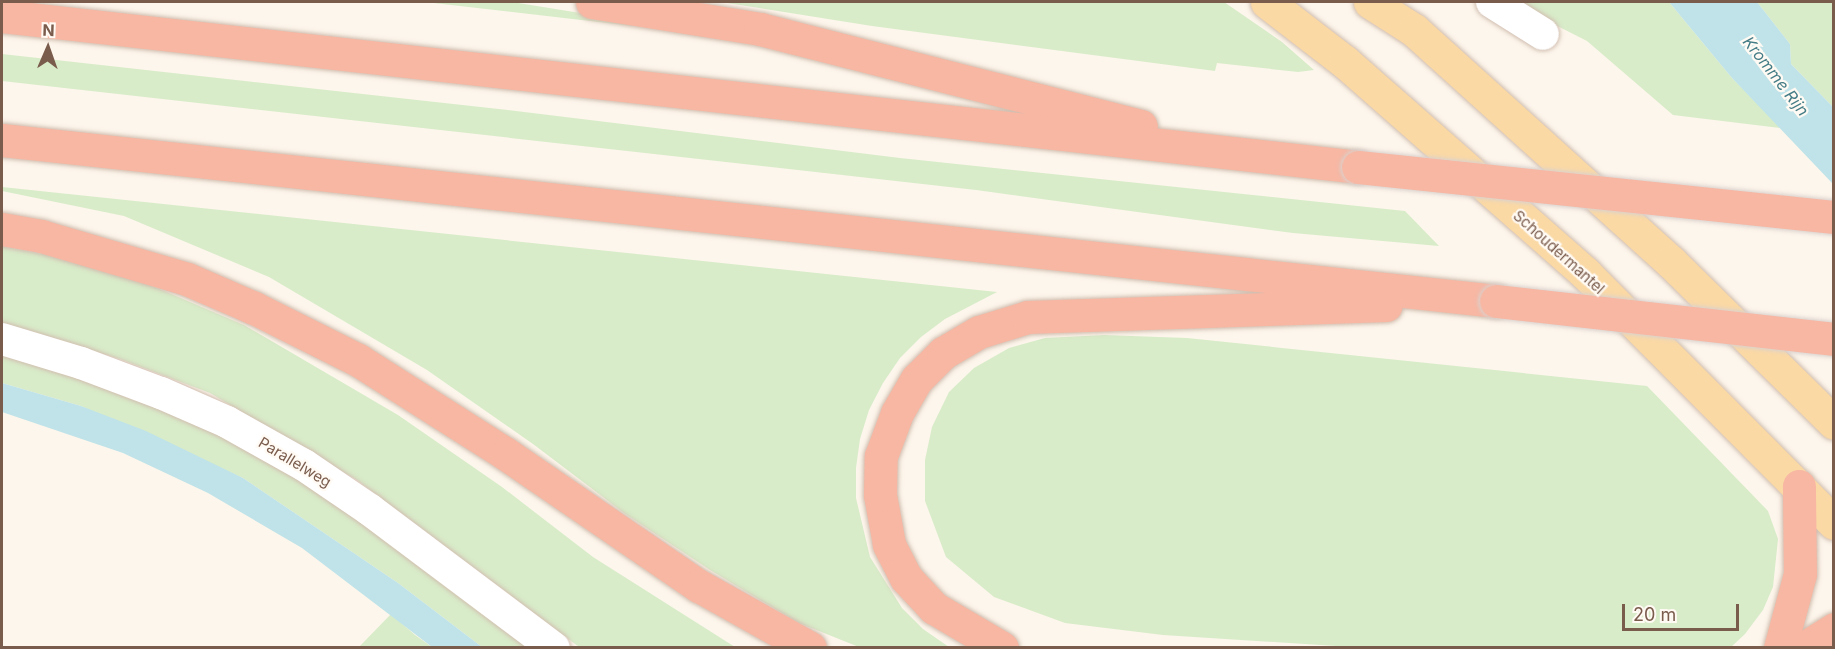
<!DOCTYPE html>
<style>
body{margin:0}
#map{position:relative;width:1835px;height:649px;overflow:hidden;background:#fdf6ec;font-family:Inter,sans-serif}
div>[style]{position:absolute}
.green>*{inset:0;background:#d8ecc9}
.water>*{inset:0;background:#bfe3e8}
.roads{filter:drop-shadow(0 0 2px #d1beb0) drop-shadow(0 0 2px #d1beb0)}
.street>*{height:32px;margin:-16px;padding:0 16px;transform-origin:16px;border-radius:16px;background:#fff}
.primary>*{height:33px;margin:-16.5px;padding:0 16.5px;transform-origin:16.5px;border-radius:16.5px;background:#fbd9a5}
.highway>*{height:33px;margin:-16.5px;padding:0 16.5px;transform-origin:16.5px;border-radius:16.5px;background:#f7b7a3}
.bridges{filter:drop-shadow(0 0 2px #dad1cd) drop-shadow(0 0 2px #dad1cd)}
.highway-bridge>*{height:33px;margin:-16.5px;padding:0 16.5px;transform-origin:16.5px;border-radius:16.5px;background:#f7b7a3}
span{translate:-50% -50%;white-space:nowrap;text-align:center;line-height:1.15;-webkit-text-stroke:4.5px #fffaf3;paint-order:stroke}
.street-label{font-size:15px;color:#7a5c4d}
.water-label{font-size:16px;color:#437c86;font-style:italic}
.frame{position:absolute;inset:0;border:3px solid #7a5c4d;pointer-events:none}
.north{position:absolute;left:18px;top:18px;width:60px;height:60px;-webkit-text-stroke:4px #fffaf3;paint-order:stroke;rotate:2deg;font-size:16px;font-weight:700;line-height:24px;text-align:center;color:#7a5c4d}
.north::after{content:'';display:block;margin:auto;width:21px;height:27px;background:#7a5c4d;clip-path:polygon(50% 0,100% 100%,50% 72%,0 100%)}
.scale{position:absolute;left:1622px;top:604px;width:117px;height:27px;box-sizing:border-box;border:3px solid #7a5c4d;border-top:0;padding-left:8px;font-size:18px;line-height:21px;white-space:nowrap;color:#7a5c4d;-webkit-text-stroke:4px #fffaf3;paint-order:stroke}
</style>
<div id="map">
<div class="green">
<i style="clip-path:polygon(425px 2px,512px 2px,636px 22px,633px 26px)"></i>
<i style="clip-path:polygon(721px 2px,1224px 2px,1282px 42px,1314px 70px,1298px 72px,1217px 63px,1215px 71px,872px 26px)"></i>
<i style="clip-path:polygon(1514px 2px,1669px 2px,1732px 78px,1781px 128px,1673px 115px,1587px 41px,1512px 3px)"></i>
<i style="clip-path:polygon(1757px 2px,1833px 2px,1833px 107px,1791px 64px,1790px 44px)"></i>
<i style="clip-path:polygon(2px 54px,516px 111px,900px 158px,1405px 211px,1439px 246px,1293px 233px,976px 190px,2px 81px)"></i>
<i style="clip-path:polygon(2px 187px,997px 292px,945px 319px,921px 337px,900px 358px,883px 383px,869px 410px,860px 439px,856px 468px,856px 498px,870px 557px,902px 608px,923px 629px,949px 647px,859px 647px,799px 623px,710px 570px,624px 513px,533px 444px,427px 370px,269px 277px,124px 216px,2px 191px)"></i>
<i style="clip-path:polygon(2px 246px,108px 267px,244px 325px,398px 415px,502px 487px,593px 557px,735px 647px,579px 647px,357px 480px,210px 393px,120px 359px,2px 323px)"></i>
<i style="clip-path:polygon(1104px 335px,1187px 338px,1647px 386px,1768px 511px,1778px 539px,1773px 587px,1763px 610px,1745px 634px,1730px 648px,1367px 648px,1163px 635px,1065px 623px,994px 597px,946px 557px,925px 501px,925px 460px,932px 427px,949px 392px,974px 368px,1009px 348px,1045px 338px)"></i>
<i style="clip-path:polygon(2px 354px,102px 385px,195px 422px,324px 494px,528px 647px,482px 647px,398px 583px,243px 478px,81px 406px,2px 383px)"></i>
<i style="clip-path:polygon(391px 614px,415px 635px,432px 647px,358px 648px)"></i>
</div>
<div class="water">
<i style="clip-path:polygon(1669px 2px,1757px 2px,1790px 44px,1791px 64px,1833px 107px,1833px 184px,1732px 78px)"></i>
<i style="clip-path:polygon(2px 383px,81px 406px,146px 431px,243px 478px,398px 583px,482px 647px,432px 647px,302px 548px,208px 493px,123px 453px,2px 412px)"></i>
</div>
<div class="roads">
<div class="street">
<i style="left:1492px;top:2px;width:60px;rotate:32.1deg"></i>
<i style="left:2px;top:339px;width:83px;rotate:16.9deg"></i>
<i style="left:81px;top:363px;width:85px;rotate:20.6deg"></i>
<i style="left:161px;top:393px;width:72px;rotate:23.7deg"></i>
<i style="left:227px;top:422px;width:88px;rotate:29.2deg"></i>
<i style="left:304px;top:465px;width:80px;rotate:34.3deg"></i>
<i style="left:370px;top:510px;width:230px;rotate:36.9deg"></i>
</div>
<div class="primary">
<i style="left:1267px;top:2px;width:98px;rotate:37.6deg"></i>
<i style="left:1345px;top:62px;width:320px;rotate:41.3deg"></i>
<i style="left:1585px;top:273px;width:353px;rotate:45.1deg"></i>
<i style="left:1370px;top:2px;width:52px;rotate:32.5deg"></i>
<i style="left:1414px;top:30px;width:346px;rotate:42.1deg"></i>
<i style="left:1671px;top:262px;width:229px;rotate:44.6deg"></i>
</div>
<div class="highway">
<i style="left:592px;top:2px;width:170px;rotate:9.1deg"></i>
<i style="left:760px;top:29px;width:393px;rotate:14.3deg"></i>
<i style="left:2px;top:16px;width:1364px;rotate:6.35deg"></i>
<i style="left:2px;top:140px;width:1503px;rotate:6.15deg"></i>
<i style="left:2px;top:229px;width:40px;rotate:10deg"></i>
<i style="left:41px;top:236px;width:152px;rotate:16.4deg"></i>
<i style="left:187px;top:279px;width:73px;rotate:23.4deg"></i>
<i style="left:254px;top:308px;width:116px;rotate:26.6deg"></i>
<i style="left:358px;top:360px;width:175px;rotate:32.4deg"></i>
<i style="left:506px;top:454px;width:234px;rotate:34.4deg"></i>
<i style="left:699px;top:586px;width:127px;rotate:29.2deg"></i>
<i style="left:1002px;top:648px;width:79px;rotate:-149.5deg"></i>
<i style="left:934px;top:608px;width:41px;rotate:-133deg"></i>
<i style="left:906px;top:578px;width:38px;rotate:-117deg"></i>
<i style="left:889px;top:544px;width:50px;rotate:-100.4deg"></i>
<i style="left:880px;top:495px;width:39px;rotate:-89deg"></i>
<i style="left:881px;top:456px;width:46px;rotate:-69.6deg"></i>
<i style="left:897px;top:413px;width:39px;rotate:-60deg"></i>
<i style="left:917px;top:379px;width:37px;rotate:-45deg"></i>
<i style="left:943px;top:353px;width:42px;rotate:-30.3deg"></i>
<i style="left:979px;top:332px;width:51px;rotate:-17deg"></i>
<i style="left:1028px;top:317px;width:358px;rotate:-1.9deg"></i>
<i style="left:1780px;top:648px;width:77px;rotate:-74.9deg"></i>
<i style="left:1800px;top:574px;width:88px;rotate:-90.7deg"></i>
<i style="left:1804px;top:648px;width:36px;rotate:-32deg"></i>
</div>
</div>
<div class="bridges">
<div class="highway-bridge">
<i style="left:1358px;top:167px;width:479px;rotate:6deg"></i>
<i style="left:1496px;top:301px;width:340px;rotate:6.4deg"></i>
</div>
</div>
<div class="street-label">
<span style="left:1559px;top:252px;rotate:42deg">Schoudermantel</span>
<span style="left:295px;top:462px;rotate:31deg">Parallelweg</span>
</div>
<div class="water-label">
<span style="left:1776px;top:76px;rotate:52deg">Kromme Rijn</span>
</div>
<div class="frame"></div>
<div class="north">N</div>
<div class="scale">20 m</div>
</div>
